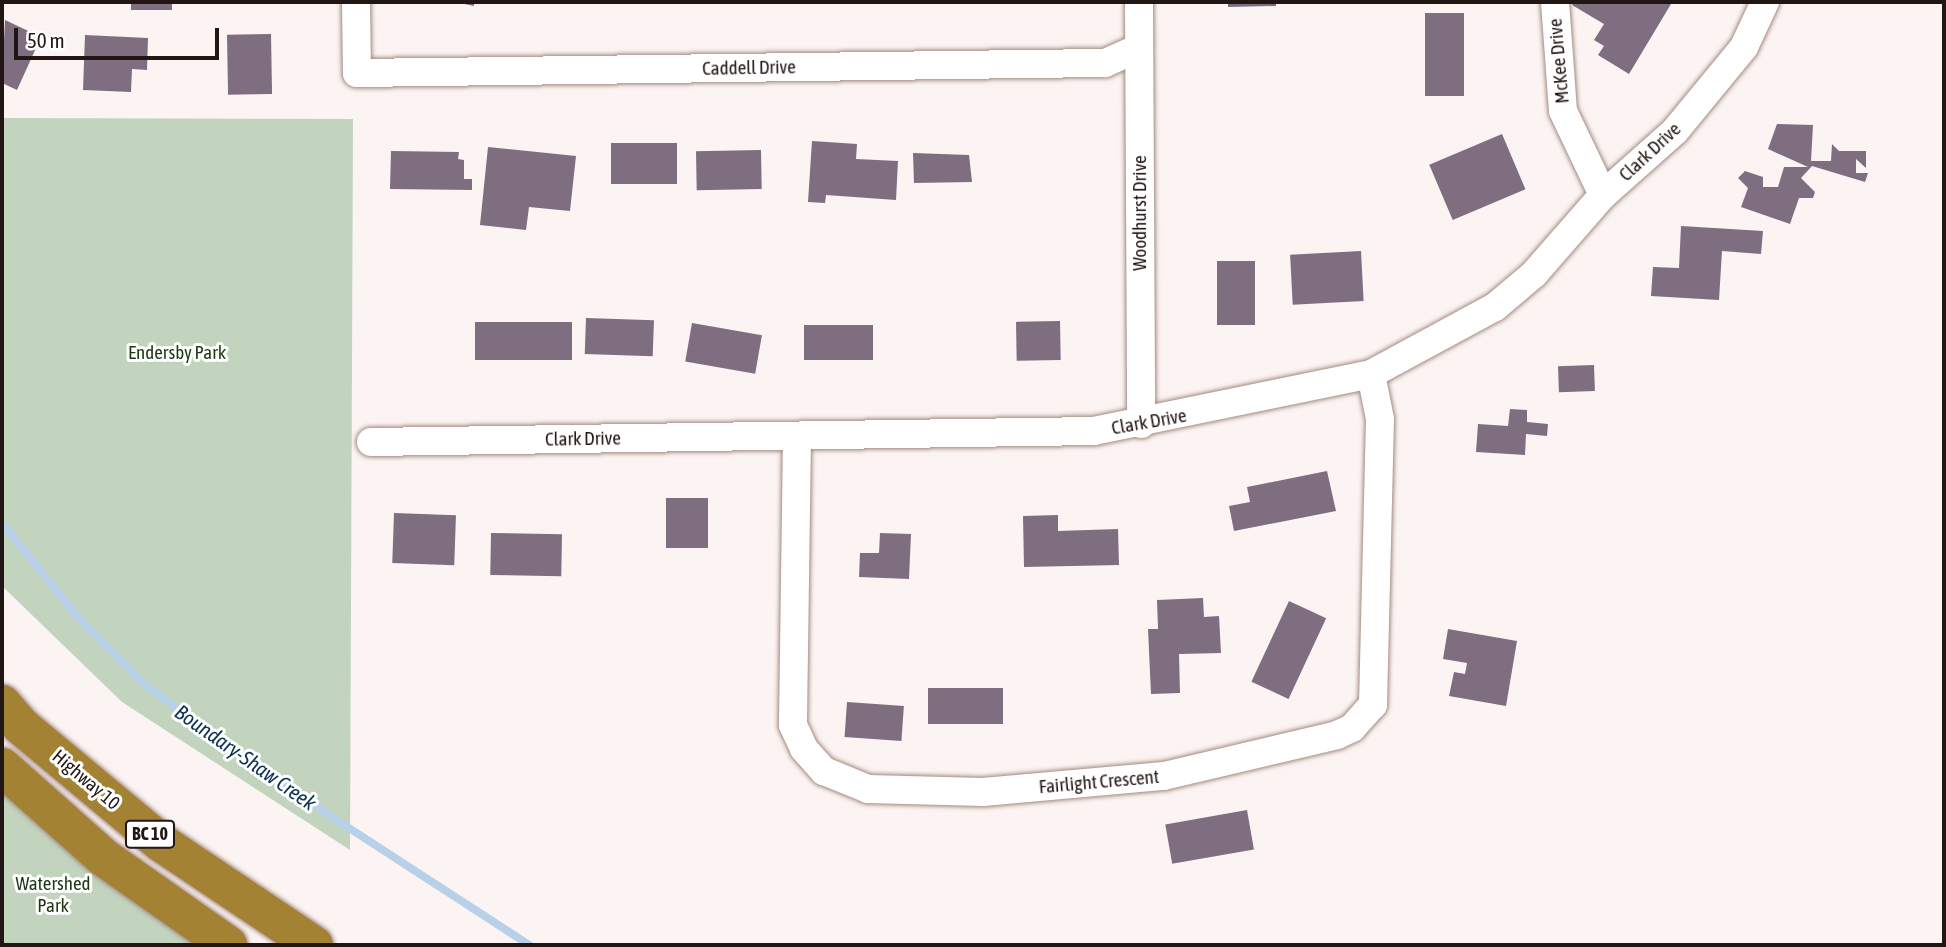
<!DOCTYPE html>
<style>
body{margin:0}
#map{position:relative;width:1946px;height:947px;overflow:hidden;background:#fbf4f2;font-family:"Asap Condensed",sans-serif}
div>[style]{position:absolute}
.green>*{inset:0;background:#c2d4bd}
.stream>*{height:8px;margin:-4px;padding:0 4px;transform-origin:4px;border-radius:4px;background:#b8d0e8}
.building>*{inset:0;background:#7f6d80;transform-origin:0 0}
.roads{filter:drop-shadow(0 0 2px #a58a80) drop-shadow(0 0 2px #a58a80)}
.street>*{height:28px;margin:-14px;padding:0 14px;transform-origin:14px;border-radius:14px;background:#fff}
.highway>*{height:38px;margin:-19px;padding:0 19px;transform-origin:19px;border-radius:19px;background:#a38234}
span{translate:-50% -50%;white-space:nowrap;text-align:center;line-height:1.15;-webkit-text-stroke:6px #fff;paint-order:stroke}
.shield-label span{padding:2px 5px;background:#fff;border:2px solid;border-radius:5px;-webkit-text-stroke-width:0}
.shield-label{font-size:18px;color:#211613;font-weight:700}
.street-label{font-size:19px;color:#211613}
.park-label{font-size:19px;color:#1c3913}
.water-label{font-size:21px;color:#0b3252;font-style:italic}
.frame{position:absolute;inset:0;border:4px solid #211613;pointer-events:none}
.scale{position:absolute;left:14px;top:28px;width:205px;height:32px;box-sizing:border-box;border:4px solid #211613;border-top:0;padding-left:9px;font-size:21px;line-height:24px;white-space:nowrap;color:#211613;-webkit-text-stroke:5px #fff;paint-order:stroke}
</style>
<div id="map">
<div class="green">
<i style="clip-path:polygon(2px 118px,353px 119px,350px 850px,122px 702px,2px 586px)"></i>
<i style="clip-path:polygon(2px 792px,205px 945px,2px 945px)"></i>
</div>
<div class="stream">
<i style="left:2px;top:523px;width:118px;rotate:51.2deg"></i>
<i style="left:76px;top:615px;width:98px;rotate:45.4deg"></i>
<i style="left:145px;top:685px;width:181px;rotate:35.8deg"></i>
<i style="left:292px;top:791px;width:283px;rotate:33deg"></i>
</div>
<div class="building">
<i style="left:131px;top:2px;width:41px;height:8px"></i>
<i style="clip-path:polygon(455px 2px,474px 2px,474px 6px)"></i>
<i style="clip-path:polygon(1228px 2px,1276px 2px,1276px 6px,1228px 7px)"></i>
<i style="clip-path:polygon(1574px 2px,1667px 2px,1671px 4px,1629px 74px,1598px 55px,1604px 46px,1594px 40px,1604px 24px,1572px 5px)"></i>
<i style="left:1425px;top:13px;width:39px;height:83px"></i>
<i style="clip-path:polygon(5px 20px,41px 37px,17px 90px,2px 83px)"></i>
<i style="left:271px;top:34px;width:60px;height:44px;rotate:89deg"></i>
<i style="clip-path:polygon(85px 35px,148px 38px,147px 70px,132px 69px,131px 92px,83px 90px)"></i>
<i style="clip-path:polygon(1777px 124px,1813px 125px,1811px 161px,1831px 161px,1832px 144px,1839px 151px,1866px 151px,1866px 168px,1856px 159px,1856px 173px,1868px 173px,1865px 182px,1812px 166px,1801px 178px,1815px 192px,1813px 198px,1799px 198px,1790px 224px,1741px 207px,1748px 188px,1738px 178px,1745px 171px,1763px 177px,1763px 187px,1778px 187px,1784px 167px,1808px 167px,1768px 149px)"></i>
<i style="left:1502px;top:134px;width:60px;height:79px;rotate:67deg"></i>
<i style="clip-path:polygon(812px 141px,857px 144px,856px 159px,898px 161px,896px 200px,826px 195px,825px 203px,808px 202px)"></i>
<i style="left:611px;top:143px;width:66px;height:41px"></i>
<i style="clip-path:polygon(488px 147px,576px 156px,570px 211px,529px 207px,526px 230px,480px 225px)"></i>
<i style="left:761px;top:150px;width:39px;height:65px;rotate:89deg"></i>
<i style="clip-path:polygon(391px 151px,459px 152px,458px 159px,464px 160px,464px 179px,472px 179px,472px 190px,390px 189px)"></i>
<i style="clip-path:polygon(913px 153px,969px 155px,972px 182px,914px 183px)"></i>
<i style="clip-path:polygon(1681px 226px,1763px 231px,1761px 254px,1722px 251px,1719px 300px,1651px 296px,1653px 267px,1679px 268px)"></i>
<i style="left:1361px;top:251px;width:50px;height:71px;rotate:87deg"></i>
<i style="left:1217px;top:261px;width:38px;height:64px"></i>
<i style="left:586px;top:318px;width:68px;height:36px;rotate:2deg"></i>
<i style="left:1060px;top:321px;width:39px;height:44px;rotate:89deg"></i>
<i style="left:475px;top:322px;width:97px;height:38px"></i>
<i style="left:692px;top:323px;width:71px;height:39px;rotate:10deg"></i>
<i style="left:804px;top:325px;width:69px;height:35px"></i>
<i style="left:1594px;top:365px;width:26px;height:36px;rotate:88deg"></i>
<i style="clip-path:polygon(1510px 409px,1527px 410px,1527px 422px,1548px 424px,1547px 436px,1526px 434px,1525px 455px,1476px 452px,1478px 424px,1508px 426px)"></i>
<i style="clip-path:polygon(1327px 471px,1336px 511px,1234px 531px,1229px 506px,1250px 502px,1247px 487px)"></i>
<i style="left:666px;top:498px;width:42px;height:50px"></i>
<i style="left:394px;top:513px;width:62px;height:50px;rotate:2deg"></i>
<i style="clip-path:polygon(1058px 515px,1058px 531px,1118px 529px,1119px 565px,1024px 567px,1023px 516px)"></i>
<i style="left:491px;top:533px;width:71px;height:42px;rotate:1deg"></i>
<i style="clip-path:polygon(880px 533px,911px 534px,909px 579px,859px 577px,860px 553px,879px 553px)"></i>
<i style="clip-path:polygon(1203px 598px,1204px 617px,1219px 616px,1221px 653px,1179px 654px,1180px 693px,1151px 694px,1148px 629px,1158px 629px,1157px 600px)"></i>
<i style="left:1289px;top:601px;width:41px;height:89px;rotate:25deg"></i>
<i style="clip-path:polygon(1448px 629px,1517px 641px,1506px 706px,1449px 696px,1454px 672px,1465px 674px,1467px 663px,1443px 659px)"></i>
<i style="left:928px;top:688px;width:75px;height:36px"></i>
<i style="left:847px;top:702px;width:57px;height:35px;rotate:4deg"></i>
<i style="left:1247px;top:810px;width:40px;height:83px;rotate:80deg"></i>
</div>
<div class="roads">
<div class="street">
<i style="left:356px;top:2px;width:71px;rotate:89.2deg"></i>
<i style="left:357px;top:73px;width:748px;rotate:-0.77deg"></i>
<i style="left:1105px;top:63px;width:37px;rotate:-24deg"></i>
<i style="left:1139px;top:2px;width:422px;rotate:89.7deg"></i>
<i style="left:1555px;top:2px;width:109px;rotate:85.8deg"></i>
<i style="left:1563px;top:111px;width:93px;rotate:64.5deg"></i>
<i style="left:797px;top:436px;width:289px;rotate:90.8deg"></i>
<i style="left:793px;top:725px;width:26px;rotate:65deg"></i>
<i style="left:804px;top:749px;width:30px;rotate:48deg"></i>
<i style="left:824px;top:771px;width:48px;rotate:22.2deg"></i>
<i style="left:868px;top:789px;width:115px;rotate:1.5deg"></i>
<i style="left:983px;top:792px;width:182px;rotate:-5.1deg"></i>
<i style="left:1164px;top:776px;width:178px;rotate:-13.3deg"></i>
<i style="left:1337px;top:735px;width:17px;rotate:-25deg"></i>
<i style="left:1352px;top:728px;width:31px;rotate:-48deg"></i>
<i style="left:1373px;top:705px;width:286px;rotate:-88.6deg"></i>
<i style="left:1380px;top:419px;width:46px;rotate:-101.3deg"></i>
<i style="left:371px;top:442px;width:723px;rotate:-0.87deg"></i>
<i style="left:1094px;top:431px;width:283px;rotate:-11.6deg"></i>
<i style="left:1371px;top:374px;width:141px;rotate:-28.4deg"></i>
<i style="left:1495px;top:307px;width:51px;rotate:-40.2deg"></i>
<i style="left:1534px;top:274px;width:105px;rotate:-48.9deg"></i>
<i style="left:1603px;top:195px;width:96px;rotate:-41.6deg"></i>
<i style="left:1675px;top:131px;width:109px;rotate:-50.6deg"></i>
<i style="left:1744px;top:47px;width:50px;rotate:-65deg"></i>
</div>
<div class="highway">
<i style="left:2px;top:704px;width:29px;rotate:49deg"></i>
<i style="left:21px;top:726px;width:181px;rotate:39.8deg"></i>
<i style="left:160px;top:842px;width:185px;rotate:33.8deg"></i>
<i style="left:2px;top:767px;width:135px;rotate:41.7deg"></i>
<i style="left:103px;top:857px;width:153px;rotate:35.1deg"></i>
</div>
</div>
<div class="shield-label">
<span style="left:150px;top:834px">BC 10</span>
</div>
<div class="street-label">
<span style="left:1559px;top:61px;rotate:-95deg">McKee Drive</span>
<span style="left:749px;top:68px;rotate:-1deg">Caddell Drive</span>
<span style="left:1650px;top:152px;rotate:-43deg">Clark Drive</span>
<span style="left:1140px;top:213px;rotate:-90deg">Woodhurst Drive</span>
<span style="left:1149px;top:422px;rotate:-10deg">Clark Drive</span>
<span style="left:583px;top:439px;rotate:-1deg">Clark Drive</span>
<span style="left:86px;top:780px;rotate:40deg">Highway 10</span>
<span style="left:1099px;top:782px;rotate:-5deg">Fairlight Crescent</span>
</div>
<div class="park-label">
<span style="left:177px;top:353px">Endersby Park</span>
<span style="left:53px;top:895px">Watershed<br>Park</span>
</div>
<div class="water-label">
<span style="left:246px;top:757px;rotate:35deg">Boundary-Shaw Creek</span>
</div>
<div class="frame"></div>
<div class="scale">50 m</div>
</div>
